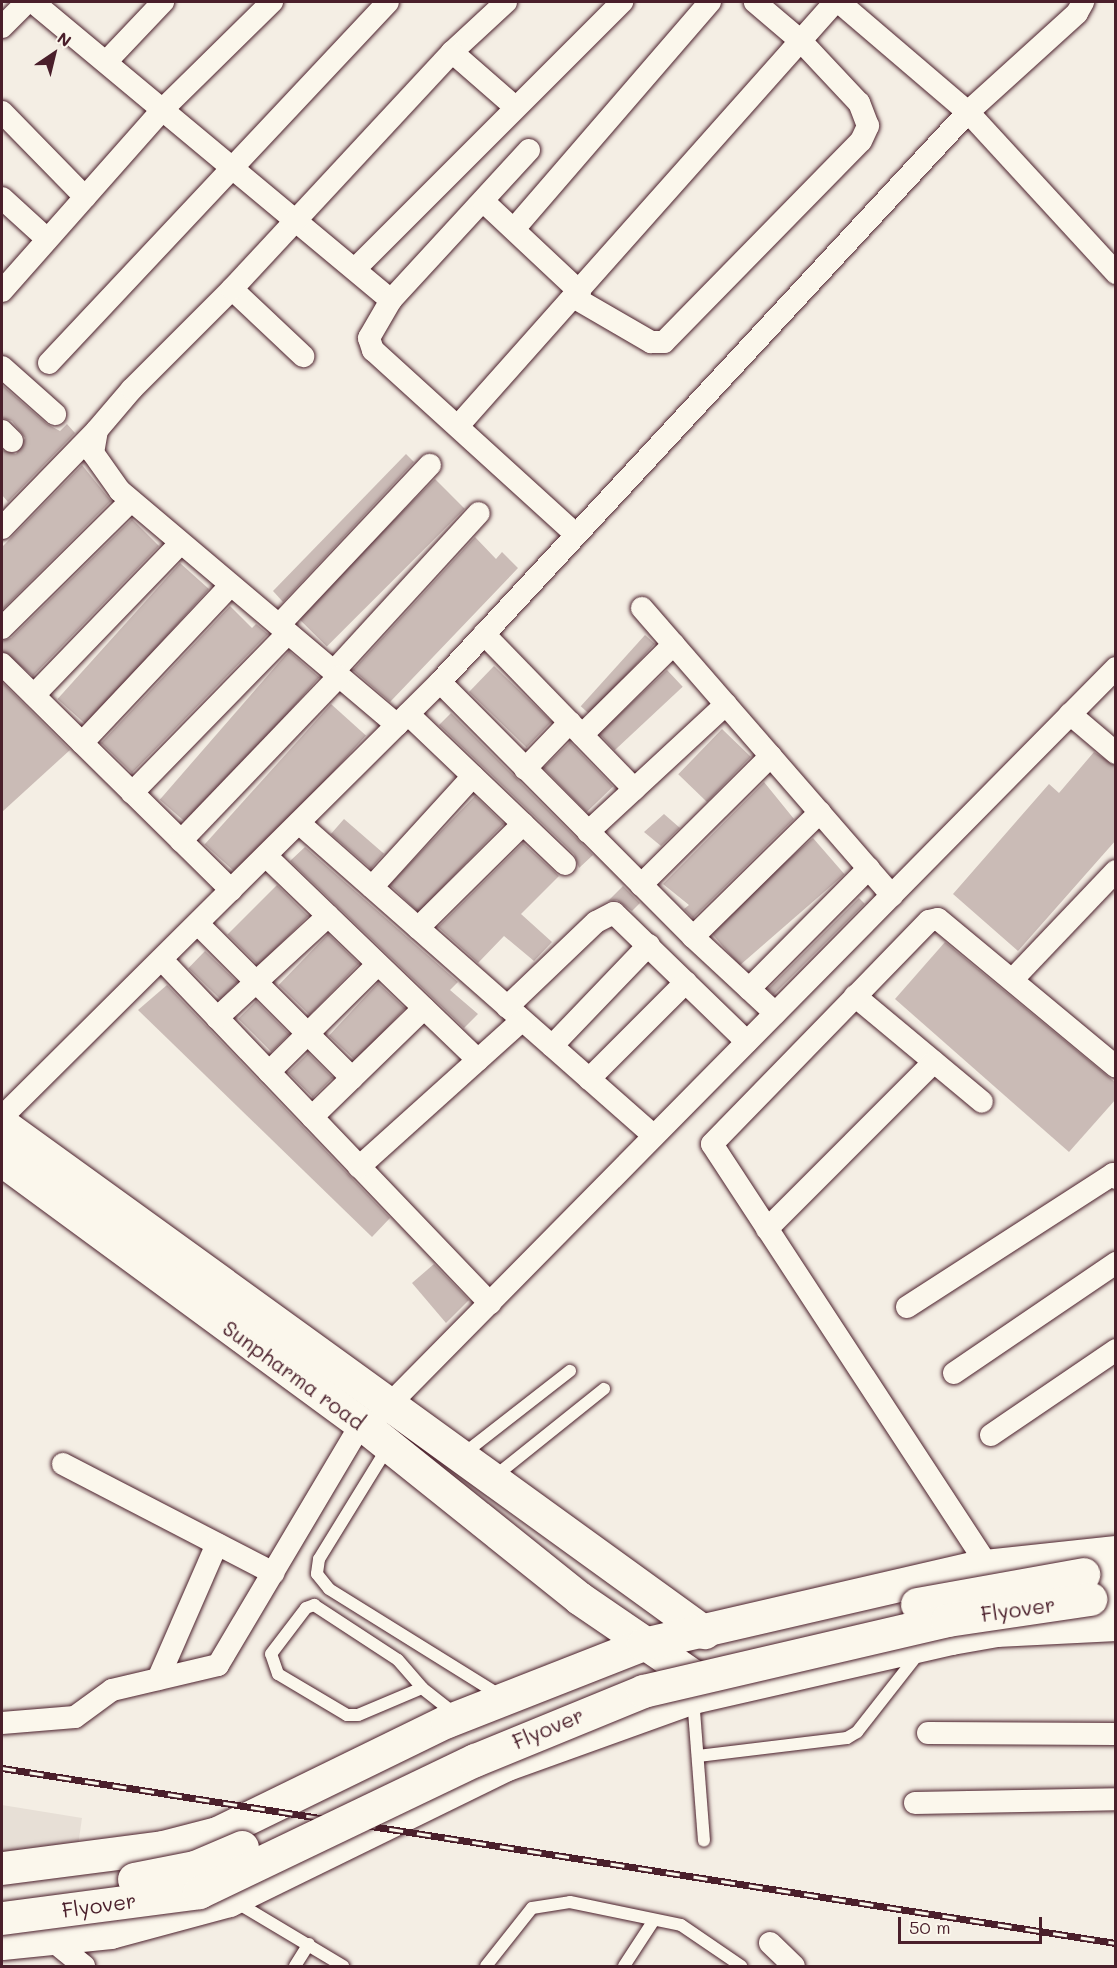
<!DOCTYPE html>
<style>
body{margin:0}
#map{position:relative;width:1117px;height:1968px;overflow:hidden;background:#f4eee4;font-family:Mali,sans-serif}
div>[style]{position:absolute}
.built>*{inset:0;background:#e7dfd6}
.building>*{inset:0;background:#cabbb6;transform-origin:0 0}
.roads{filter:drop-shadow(0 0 2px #4a1f2b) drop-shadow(0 0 2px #4a1f2b)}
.lane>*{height:12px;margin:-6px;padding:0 6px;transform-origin:6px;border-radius:6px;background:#fbf7ec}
.street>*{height:22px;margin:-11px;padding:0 11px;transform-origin:11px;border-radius:11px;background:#fbf7ec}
.secondary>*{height:33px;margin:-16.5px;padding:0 16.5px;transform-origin:16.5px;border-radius:16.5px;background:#fbf7ec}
.primary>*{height:33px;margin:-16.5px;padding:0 16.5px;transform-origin:16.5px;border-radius:16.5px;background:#fbf7ec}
.rail>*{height:7px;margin-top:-3.5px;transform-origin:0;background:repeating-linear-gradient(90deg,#fbf7ec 0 14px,#4a1f2b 0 28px);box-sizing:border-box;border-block:2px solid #4a1f2b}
.bridges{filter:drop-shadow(0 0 2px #4a1f2b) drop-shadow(0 0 2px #4a1f2b)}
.primary-bridge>*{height:33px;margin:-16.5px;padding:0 16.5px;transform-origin:16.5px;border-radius:16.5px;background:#fbf7ec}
span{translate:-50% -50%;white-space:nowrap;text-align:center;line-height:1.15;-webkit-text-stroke:5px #fbf7ec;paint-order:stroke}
.street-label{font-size:21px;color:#4a1f2b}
.frame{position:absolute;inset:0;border:3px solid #4a1f2b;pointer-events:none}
.north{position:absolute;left:24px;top:24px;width:60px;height:60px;-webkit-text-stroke:4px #fbf7ec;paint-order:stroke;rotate:35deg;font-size:16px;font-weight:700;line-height:24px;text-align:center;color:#4a1f2b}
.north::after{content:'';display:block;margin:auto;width:21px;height:27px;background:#4a1f2b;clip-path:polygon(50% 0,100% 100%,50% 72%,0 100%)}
.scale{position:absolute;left:898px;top:1917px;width:144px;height:27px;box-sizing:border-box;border:3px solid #4a1f2b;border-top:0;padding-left:8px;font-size:18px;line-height:21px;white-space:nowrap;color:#4a1f2b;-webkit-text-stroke:4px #fbf7ec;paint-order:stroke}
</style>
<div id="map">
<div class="built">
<i style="clip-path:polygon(2px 1805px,82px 1818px,78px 1846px,2px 1853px)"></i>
</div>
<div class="building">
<i style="clip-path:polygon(2px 385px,47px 424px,60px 431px,67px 424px,75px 433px,8px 502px,2px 495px,2px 450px,16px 454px,25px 438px,12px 421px,2px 418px)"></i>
<i style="clip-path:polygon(406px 454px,414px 462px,283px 602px,273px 591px)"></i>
<i style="clip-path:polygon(82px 465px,111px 501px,2px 610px,2px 547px)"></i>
<i style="left:435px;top:479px;width:42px;height:195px;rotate:45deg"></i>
<i style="clip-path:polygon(132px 519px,159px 546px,33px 676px,2px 651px,2px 641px,11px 638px)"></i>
<i style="clip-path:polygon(475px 537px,496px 559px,502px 552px,518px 568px,390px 702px,353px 670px)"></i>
<i style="left:180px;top:563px;width:39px;height:183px;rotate:42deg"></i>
<i style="clip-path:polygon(230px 606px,252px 628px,256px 624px,268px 634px,132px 773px,101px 743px)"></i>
<i style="left:645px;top:635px;width:13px;height:96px;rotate:42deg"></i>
<i style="left:289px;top:651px;width:40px;height:197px;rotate:41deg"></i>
<i style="left:494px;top:666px;width:80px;height:36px;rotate:44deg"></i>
<i style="left:667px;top:670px;width:23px;height:93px;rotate:47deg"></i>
<i style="clip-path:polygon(2px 682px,70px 750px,2px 812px)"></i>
<i style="left:331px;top:704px;width:47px;height:189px;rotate:42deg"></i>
<i style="clip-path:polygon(451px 713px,593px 855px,579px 868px,574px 854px,439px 725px)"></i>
<i style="left:722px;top:729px;width:40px;height:63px;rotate:44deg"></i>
<i style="left:570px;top:742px;width:62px;height:37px;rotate:46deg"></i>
<i style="clip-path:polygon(1094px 752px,1116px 766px,1116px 840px,1018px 951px,953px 894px,1049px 784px,1059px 793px)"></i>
<i style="clip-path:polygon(764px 782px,794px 819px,693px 918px,684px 909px,689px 905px,663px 884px)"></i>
<i style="left:475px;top:796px;width:40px;height:123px;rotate:44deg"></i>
<i style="clip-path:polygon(664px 814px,680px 828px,661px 846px,644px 832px)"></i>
<i style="left:344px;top:819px;width:53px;height:20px;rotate:41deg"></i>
<i style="left:813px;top:838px;width:48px;height:139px;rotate:49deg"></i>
<i style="clip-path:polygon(523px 843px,559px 876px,521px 914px,552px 942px,534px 961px,504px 936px,478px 963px,438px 927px)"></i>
<i style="clip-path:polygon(305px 847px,458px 982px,450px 990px,478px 1014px,464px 1028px,290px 861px)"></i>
<i style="left:277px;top:885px;width:44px;height:70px;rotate:45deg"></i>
<i style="clip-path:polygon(623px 886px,640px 903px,632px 911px,617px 900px,608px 901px)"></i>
<i style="left:859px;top:898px;width:8px;height:129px;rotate:45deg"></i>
<i style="left:328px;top:934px;width:43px;height:71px;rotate:44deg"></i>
<i style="clip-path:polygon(945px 942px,1116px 1083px,1116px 1099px,1069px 1152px,895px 999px)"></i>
<i style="left:205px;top:951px;width:45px;height:24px;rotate:44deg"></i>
<i style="left:378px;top:983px;width:37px;height:72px;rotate:43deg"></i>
<i style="clip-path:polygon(167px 985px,390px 1218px,372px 1237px,138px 1010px)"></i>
<i style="left:256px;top:1001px;width:47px;height:25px;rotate:45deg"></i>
<i style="left:308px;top:1053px;width:35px;height:28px;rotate:45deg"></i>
<i style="clip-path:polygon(434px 1264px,469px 1300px,446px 1323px,412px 1283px)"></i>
</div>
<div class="roads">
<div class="lane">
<i style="left:388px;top:1447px;width:132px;rotate:121.6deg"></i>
<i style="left:319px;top:1559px;width:15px;rotate:98deg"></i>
<i style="left:317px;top:1574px;width:19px;rotate:51deg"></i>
<i style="left:329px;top:1589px;width:200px;rotate:31.9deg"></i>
<i style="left:462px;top:1455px;width:137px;rotate:-37.9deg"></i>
<i style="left:494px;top:1477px;width:141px;rotate:-38.7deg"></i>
<i style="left:422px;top:1688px;width:69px;rotate:157.1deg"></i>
<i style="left:358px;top:1715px;width:11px;rotate:180deg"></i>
<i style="left:347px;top:1715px;width:80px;rotate:-149.3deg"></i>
<i style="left:278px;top:1674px;width:21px;rotate:-109deg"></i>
<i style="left:271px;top:1654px;width:58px;rotate:-52.7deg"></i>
<i style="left:306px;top:1608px;width:9px;rotate:-21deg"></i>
<i style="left:314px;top:1605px;width:100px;rotate:33.2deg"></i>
<i style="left:398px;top:1660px;width:37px;rotate:49deg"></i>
<i style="left:422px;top:1688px;width:42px;rotate:38.2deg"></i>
<i style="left:693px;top:1698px;width:143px;rotate:85.6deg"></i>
<i style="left:698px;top:1756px;width:150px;rotate:-6.9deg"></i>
<i style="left:847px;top:1738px;width:12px;rotate:-31deg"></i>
<i style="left:857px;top:1732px;width:100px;rotate:-51.9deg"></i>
<i style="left:236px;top:1902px;width:125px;rotate:30.9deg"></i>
<i style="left:295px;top:1966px;width:26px;rotate:-58deg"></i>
<i style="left:486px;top:1966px;width:74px;rotate:-51.6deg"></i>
<i style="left:532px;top:1908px;width:38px;rotate:-9deg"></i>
<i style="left:570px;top:1902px;width:113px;rotate:11.7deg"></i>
<i style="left:681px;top:1925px;width:73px;rotate:34.3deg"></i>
<i style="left:624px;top:1966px;width:55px;rotate:-56.9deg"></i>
</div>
<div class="street">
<i style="left:33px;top:2px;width:466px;rotate:39.8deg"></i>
<i style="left:506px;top:2px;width:74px;rotate:137.2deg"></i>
<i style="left:452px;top:52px;width:84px;rotate:41.1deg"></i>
<i style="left:839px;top:2px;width:170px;rotate:40.5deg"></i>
<i style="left:968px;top:112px;width:219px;rotate:47.4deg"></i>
<i style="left:2px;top:27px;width:35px;rotate:-45deg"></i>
<i style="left:106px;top:62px;width:83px;rotate:-46.5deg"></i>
<i style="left:2px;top:112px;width:119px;rotate:45.7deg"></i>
<i style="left:529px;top:150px;width:204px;rotate:132.6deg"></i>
<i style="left:391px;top:300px;width:44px;rotate:120.1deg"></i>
<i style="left:369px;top:338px;width:13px;rotate:72deg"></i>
<i style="left:373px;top:350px;width:273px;rotate:42.3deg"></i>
<i style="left:2px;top:198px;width:61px;rotate:42.3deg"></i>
<i style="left:483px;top:201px;width:133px;rotate:43.2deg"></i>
<i style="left:514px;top:229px;width:300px;rotate:-49.2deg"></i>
<i style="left:355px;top:269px;width:378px;rotate:-45deg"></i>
<i style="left:232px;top:289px;width:98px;rotate:43.3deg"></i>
<i style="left:2px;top:291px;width:243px;rotate:-48.5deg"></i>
<i style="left:163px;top:109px;width:153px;rotate:-44.5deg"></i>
<i style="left:575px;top:298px;width:88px;rotate:30.1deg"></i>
<i style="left:651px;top:342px;width:13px"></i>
<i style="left:664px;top:342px;width:281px;rotate:-45.6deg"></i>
<i style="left:861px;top:141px;width:17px;rotate:-65deg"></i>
<i style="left:868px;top:126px;width:25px;rotate:-111deg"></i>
<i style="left:859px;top:103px;width:83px;rotate:-133.1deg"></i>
<i style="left:802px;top:42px;width:62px;rotate:-139.6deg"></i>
<i style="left:49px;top:363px;width:495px;rotate:-46.8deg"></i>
<i style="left:2px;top:367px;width:71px;rotate:41.6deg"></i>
<i style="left:458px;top:426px;width:567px;rotate:-48.36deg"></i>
<i style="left:2px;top:431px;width:14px;rotate:45deg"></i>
<i style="left:2px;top:528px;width:136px;rotate:-45.9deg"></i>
<i style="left:642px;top:608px;width:381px;rotate:49deg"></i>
<i style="left:279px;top:625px;width:220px;rotate:-46.7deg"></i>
<i style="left:2px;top:628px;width:181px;rotate:-44.6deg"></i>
<i style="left:484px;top:634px;width:216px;rotate:45.9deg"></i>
<i style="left:2px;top:664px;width:322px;rotate:44.6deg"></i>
<i style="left:334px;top:671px;width:214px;rotate:-47.5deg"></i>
<i style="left:440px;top:682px;width:359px;rotate:45.2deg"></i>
<i style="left:693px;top:937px;width:112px;rotate:42.8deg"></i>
<i style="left:34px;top:695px;width:211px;rotate:-46deg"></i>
<i style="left:408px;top:714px;width:217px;rotate:43.7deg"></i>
<i style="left:1070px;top:714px;width:60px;rotate:40.3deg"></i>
<i style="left:397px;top:725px;width:363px;rotate:-139.8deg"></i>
<i style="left:120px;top:491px;width:47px;rotate:-125.4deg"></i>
<i style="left:93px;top:453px;width:23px;rotate:-80deg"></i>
<i style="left:97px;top:430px;width:54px;rotate:-49.5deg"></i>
<i style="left:132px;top:389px;width:141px;rotate:-45deg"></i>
<i style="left:232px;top:289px;width:323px;rotate:-47.1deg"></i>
<i style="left:582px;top:735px;width:129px;rotate:-44.7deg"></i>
<i style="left:82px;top:743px;width:217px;rotate:-46.7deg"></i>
<i style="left:525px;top:769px;width:65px;rotate:-46.2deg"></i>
<i style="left:132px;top:793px;width:223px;rotate:-45.7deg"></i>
<i style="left:299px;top:823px;width:473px;rotate:41.4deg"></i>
<i style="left:588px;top:832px;width:188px;rotate:-42.8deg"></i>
<i style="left:181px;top:841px;width:228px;rotate:-46.2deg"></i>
<i style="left:266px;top:856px;width:294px;rotate:43.9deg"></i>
<i style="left:641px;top:885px;width:183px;rotate:-44.8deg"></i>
<i style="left:372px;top:887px;width:150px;rotate:-47.7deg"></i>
<i style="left:198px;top:924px;width:218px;rotate:45deg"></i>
<i style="left:418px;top:928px;width:148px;rotate:-44.7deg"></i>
<i style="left:693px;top:937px;width:178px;rotate:-44.5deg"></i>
<i style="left:162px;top:960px;width:475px;rotate:46.3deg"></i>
<i style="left:1013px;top:979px;width:149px;rotate:-46.4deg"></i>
<i style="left:749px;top:989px;width:170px;rotate:-45.2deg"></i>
<i style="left:855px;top:996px;width:165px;rotate:39.8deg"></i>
<i style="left:507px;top:1007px;width:123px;rotate:-43.7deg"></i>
<i style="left:596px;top:922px;width:20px;rotate:-27deg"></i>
<i style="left:614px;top:913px;width:185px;rotate:44.1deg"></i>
<i style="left:217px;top:1018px;width:151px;rotate:-42.6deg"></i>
<i style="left:552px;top:1046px;width:140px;rotate:-46.2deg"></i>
<i style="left:269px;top:1072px;width:153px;rotate:-44.7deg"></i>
<i style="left:589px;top:1079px;width:137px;rotate:-45deg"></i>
<i style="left:2px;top:1117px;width:617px;rotate:-44.8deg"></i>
<i style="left:440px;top:682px;width:777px;rotate:-47.19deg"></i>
<i style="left:968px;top:112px;width:147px;rotate:-42.2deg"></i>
<i style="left:1077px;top:13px;width:13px;rotate:-61deg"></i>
<i style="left:312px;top:1117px;width:156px;rotate:-44.2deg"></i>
<i style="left:359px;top:1167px;width:219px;rotate:-42deg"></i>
<i style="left:767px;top:1229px;width:236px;rotate:-45deg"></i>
<i style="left:907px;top:1307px;width:245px;rotate:-32.8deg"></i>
<i style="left:1113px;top:1174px;width:5px;rotate:53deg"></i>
<i style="left:954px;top:1373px;width:196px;rotate:-34.2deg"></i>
<i style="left:380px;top:1414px;width:1048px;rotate:-45.39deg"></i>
<i style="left:991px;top:1435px;width:151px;rotate:-34.2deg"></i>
<i style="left:63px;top:1464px;width:237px;rotate:27.4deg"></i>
<i style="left:988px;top:1566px;width:504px;rotate:-123.19deg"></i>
<i style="left:712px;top:1144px;width:311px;rotate:-45.8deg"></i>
<i style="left:929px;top:921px;width:9px;rotate:-13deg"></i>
<i style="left:938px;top:919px;width:231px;rotate:39.7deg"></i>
<i style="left:158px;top:1679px;width:147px;rotate:-66.4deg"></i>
<i style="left:2px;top:1723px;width:73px;rotate:-4.7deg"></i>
<i style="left:75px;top:1717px;width:46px;rotate:-36.1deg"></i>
<i style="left:112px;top:1690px;width:109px;rotate:-13.3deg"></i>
<i style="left:218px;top:1665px;width:280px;rotate:-59.3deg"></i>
<i style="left:928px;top:1733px;width:188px;rotate:0.3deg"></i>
<i style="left:915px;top:1803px;width:201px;rotate:-1.1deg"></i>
<i style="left:53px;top:1941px;width:40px;rotate:39deg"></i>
<i style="left:770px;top:1943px;width:33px;rotate:44deg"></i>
</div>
<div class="secondary">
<i style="left:2px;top:1124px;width:867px;rotate:35.89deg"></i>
<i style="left:2px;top:1160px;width:453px;rotate:36.3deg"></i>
<i style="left:367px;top:1428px;width:272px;rotate:38.7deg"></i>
<i style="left:579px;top:1598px;width:163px;rotate:34.3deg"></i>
<i style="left:2px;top:1868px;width:162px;rotate:-7.4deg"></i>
<i style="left:163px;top:1847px;width:56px;rotate:-14.5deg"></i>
<i style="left:217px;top:1833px;width:256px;rotate:-26deg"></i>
<i style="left:447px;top:1721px;width:211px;rotate:-21.4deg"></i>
<i style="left:643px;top:1644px;width:342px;rotate:-13deg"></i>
<i style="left:976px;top:1567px;width:141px;rotate:-6.1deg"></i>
<i style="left:2px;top:1943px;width:109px;rotate:-5.8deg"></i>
<i style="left:110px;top:1932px;width:123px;rotate:-15.1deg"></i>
<i style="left:229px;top:1900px;width:309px;rotate:-26.1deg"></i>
<i style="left:507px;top:1764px;width:198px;rotate:-19.8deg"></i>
<i style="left:693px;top:1697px;width:265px;rotate:-12.9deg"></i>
<i style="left:951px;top:1638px;width:46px;rotate:-10.1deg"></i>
<i style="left:996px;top:1630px;width:120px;rotate:-2.9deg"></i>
</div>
<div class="primary">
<i style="left:1083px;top:1574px;width:33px;rotate:-2deg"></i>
<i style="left:1090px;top:1599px;width:26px;rotate:-4deg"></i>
</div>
</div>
<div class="rail">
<i style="left:2px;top:1768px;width:1128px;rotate:8.93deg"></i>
</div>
<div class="bridges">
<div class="primary-bridge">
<i style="left:917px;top:1604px;width:169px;rotate:-10.2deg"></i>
<i style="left:134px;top:1879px;width:62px;rotate:-11.1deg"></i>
<i style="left:195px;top:1867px;width:51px;rotate:-23.1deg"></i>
<i style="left:2px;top:1918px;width:199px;rotate:-7.5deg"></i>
<i style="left:199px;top:1892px;width:306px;rotate:-25.6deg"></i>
<i style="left:475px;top:1760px;width:182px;rotate:-22.3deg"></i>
<i style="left:643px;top:1691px;width:312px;rotate:-13.1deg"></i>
<i style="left:947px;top:1620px;width:145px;rotate:-8.4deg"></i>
</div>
</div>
<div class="street-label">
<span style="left:294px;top:1375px;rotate:36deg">Sunpharma road</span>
<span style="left:1018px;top:1609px;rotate:-8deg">Flyover</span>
<span style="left:548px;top:1728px;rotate:-23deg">Flyover</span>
<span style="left:99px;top:1905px;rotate:-8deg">Flyover</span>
</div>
<div class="frame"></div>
<div class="north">N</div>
<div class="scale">50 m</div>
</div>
